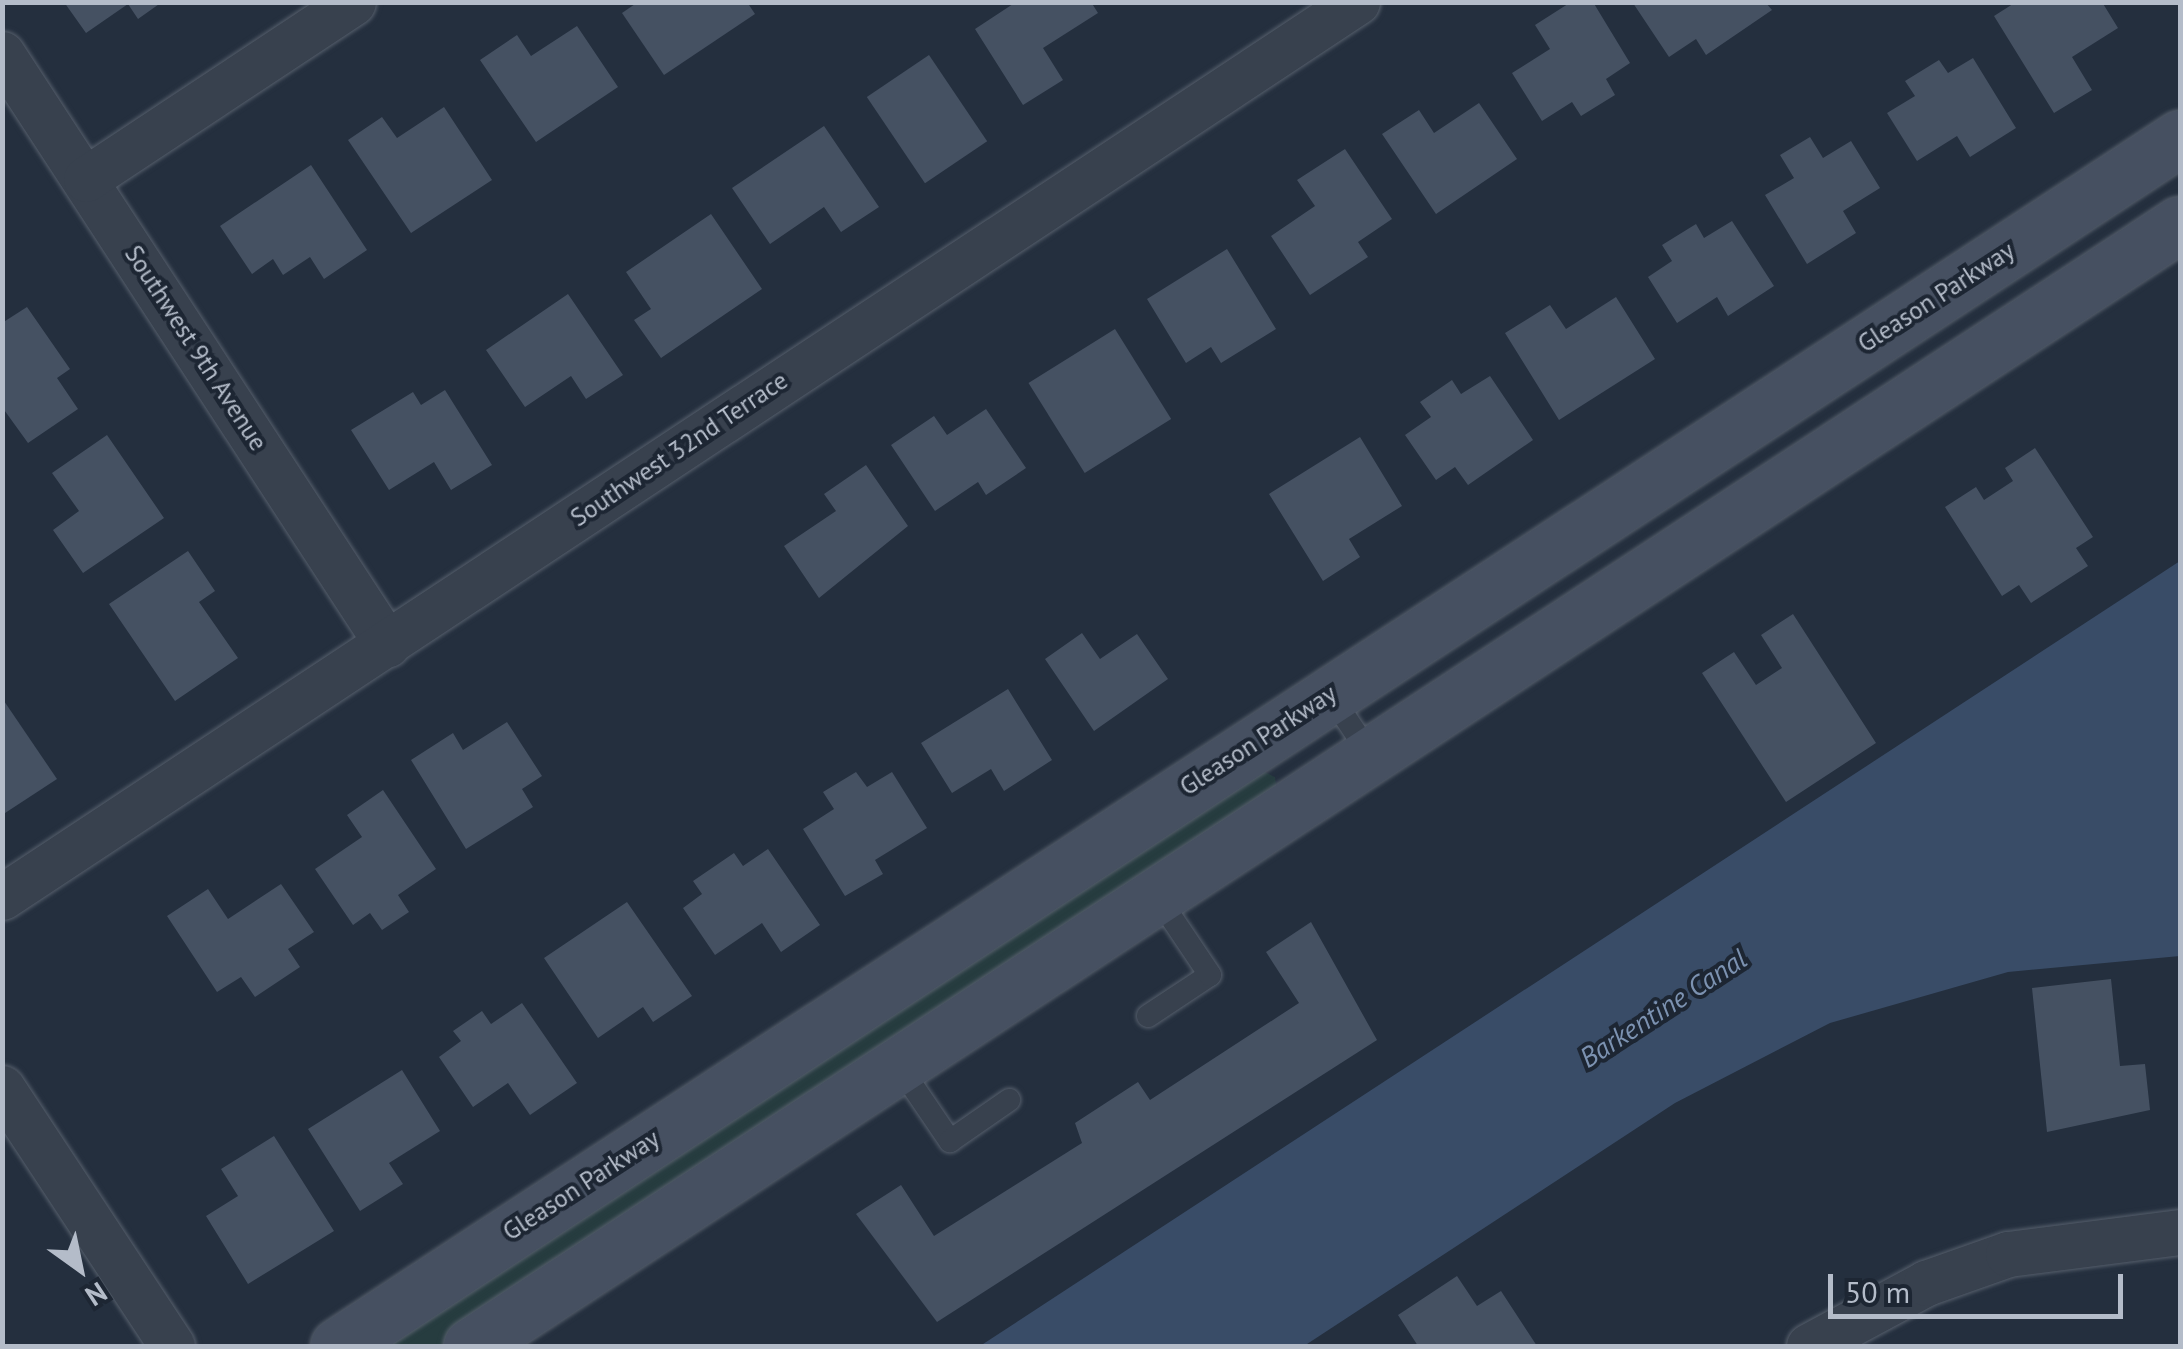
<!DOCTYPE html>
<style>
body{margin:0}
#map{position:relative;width:2183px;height:1349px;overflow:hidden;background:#242f3e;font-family:"PT Sans",sans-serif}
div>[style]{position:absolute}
.green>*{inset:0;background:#263c3f}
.water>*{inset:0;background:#394c67}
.building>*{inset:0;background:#455162;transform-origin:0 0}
.roads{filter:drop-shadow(0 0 2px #565f6c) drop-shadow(0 0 2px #565f6c)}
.lane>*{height:22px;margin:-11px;padding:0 11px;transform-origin:11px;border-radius:11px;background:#38414e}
.street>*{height:45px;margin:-22.5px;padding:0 22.5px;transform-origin:22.5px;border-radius:22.5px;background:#38414e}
.secondary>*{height:55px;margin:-27.5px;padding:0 27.5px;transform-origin:27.5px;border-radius:27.5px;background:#465061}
span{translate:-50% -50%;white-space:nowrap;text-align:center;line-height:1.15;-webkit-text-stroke:8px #1d2633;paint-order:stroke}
.street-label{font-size:25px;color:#b4bcc9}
.water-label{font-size:28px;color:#7c92b1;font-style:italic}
.frame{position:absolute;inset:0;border:5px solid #b4bcc9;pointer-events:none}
.north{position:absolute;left:30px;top:1219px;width:100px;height:100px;-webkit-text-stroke:8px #1d2633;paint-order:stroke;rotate:147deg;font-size:28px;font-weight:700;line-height:40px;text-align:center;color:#b4bcc9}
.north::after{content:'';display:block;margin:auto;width:35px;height:45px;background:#b4bcc9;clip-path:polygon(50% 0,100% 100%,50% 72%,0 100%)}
.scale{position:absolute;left:1828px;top:1274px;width:295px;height:45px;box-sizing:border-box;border:5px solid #b4bcc9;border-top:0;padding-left:12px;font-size:30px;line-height:35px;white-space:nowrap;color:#b4bcc9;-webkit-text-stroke:8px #1d2633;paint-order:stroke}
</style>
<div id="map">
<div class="green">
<i style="clip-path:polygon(1258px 769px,1275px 777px,1278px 799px,443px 1346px,377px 1346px)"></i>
</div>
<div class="water">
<i style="clip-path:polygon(2180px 561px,2180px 956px,2008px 972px,1830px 1023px,1675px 1103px,1304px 1346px,980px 1346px)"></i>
</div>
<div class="building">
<i style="clip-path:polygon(64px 2px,162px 2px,138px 19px,128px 4px,86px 33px)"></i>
<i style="clip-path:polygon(638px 2px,747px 2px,755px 14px,664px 75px,622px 13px)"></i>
<i style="clip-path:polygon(1016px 2px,1091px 2px,1098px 13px,1043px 48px,1063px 80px,1023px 105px,975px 29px)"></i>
<i style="clip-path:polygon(1571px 2px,1593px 2px,1630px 63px,1606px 79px,1615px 95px,1581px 116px,1572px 102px,1542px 121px,1512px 73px,1550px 49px,1535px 25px)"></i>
<i style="clip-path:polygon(2016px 2px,2102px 2px,2118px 28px,2072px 57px,2092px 90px,2054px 113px,1994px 16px)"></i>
<i style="clip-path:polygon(1633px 3px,1766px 3px,1772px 10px,1706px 55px,1696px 39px,1669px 57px)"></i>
<i style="clip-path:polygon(577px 26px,618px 87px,536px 142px,480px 60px,517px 35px,531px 56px)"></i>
<i style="left:929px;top:55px;width:104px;height:75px;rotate:56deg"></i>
<i style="clip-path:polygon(1973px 58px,2016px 128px,1970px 157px,1957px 136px,1917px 161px,1887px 113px,1915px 96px,1905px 81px,1939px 60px,1948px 73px)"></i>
<i style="clip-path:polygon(1479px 103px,1517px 159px,1436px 214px,1382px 134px,1419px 110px,1434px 133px)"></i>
<i style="clip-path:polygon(444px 107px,492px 180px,411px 233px,348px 140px,382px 117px,397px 138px)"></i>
<i style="clip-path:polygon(824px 126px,879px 207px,841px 232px,824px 207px,770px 244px,732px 188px)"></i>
<i style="clip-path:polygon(1810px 137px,1823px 158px,1851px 141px,1880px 188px,1843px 211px,1856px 233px,1807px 264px,1765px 195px,1794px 178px,1780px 155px)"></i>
<i style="clip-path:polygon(1345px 149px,1392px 219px,1358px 242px,1368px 257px,1310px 295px,1271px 236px,1315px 206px,1297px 180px)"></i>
<i style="clip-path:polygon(311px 165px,367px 250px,324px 279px,310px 257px,283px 275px,273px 259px,252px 274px,220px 226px)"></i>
<i style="clip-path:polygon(711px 214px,762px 289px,661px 358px,634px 320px,651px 309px,626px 272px)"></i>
<i style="clip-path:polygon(1732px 221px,1774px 286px,1728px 316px,1717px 297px,1677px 323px,1648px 277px,1672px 261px,1662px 245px,1696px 224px,1704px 238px)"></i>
<i style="clip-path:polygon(1227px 249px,1276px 329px,1221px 363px,1211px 347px,1186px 363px,1147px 299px)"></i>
<i style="clip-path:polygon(568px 294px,623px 375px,586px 399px,571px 376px,525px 407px,486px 350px)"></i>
<i style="clip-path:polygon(1616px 297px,1655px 359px,1559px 420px,1505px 333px,1550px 305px,1566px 329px)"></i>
<i style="clip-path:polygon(27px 307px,70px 369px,57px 378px,78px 409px,28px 443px,2px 407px,2px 323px)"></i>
<i style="left:1115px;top:329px;width:106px;height:102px;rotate:58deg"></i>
<i style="clip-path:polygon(1490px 376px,1533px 440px,1468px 485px,1455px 467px,1436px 480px,1405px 435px,1431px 417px,1420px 402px,1452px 380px,1461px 394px)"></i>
<i style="clip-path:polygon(445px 390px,492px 465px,451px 490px,434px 462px,389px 490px,351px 430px,413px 392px,421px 405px)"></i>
<i style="clip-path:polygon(986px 409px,1026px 468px,986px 495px,978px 482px,935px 511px,891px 445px,934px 416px,947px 435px)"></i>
<i style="clip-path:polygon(107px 435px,164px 518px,83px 573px,53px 530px,79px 511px,52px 473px)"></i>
<i style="clip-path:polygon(1360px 437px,1402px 506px,1349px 539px,1360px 557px,1323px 581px,1269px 494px)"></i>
<i style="clip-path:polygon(2035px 448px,2093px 537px,2076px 548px,2088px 566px,2031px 603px,2019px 585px,2002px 596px,1945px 507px,1976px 487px,1984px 500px,2013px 481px,2005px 468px)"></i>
<i style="clip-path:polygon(866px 465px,908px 526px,819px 598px,784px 546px,836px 511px,824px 494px)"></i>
<i style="clip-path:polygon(188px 551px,215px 591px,199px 602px,238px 658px,175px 701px,109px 604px)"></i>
<i style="clip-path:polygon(1793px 614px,1876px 743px,1786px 802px,1702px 673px,1734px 652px,1756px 685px,1782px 668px,1761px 635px)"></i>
<i style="clip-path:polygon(1082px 633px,1100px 659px,1137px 634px,1168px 679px,1094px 731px,1045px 659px)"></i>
<i style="clip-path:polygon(1008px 689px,1052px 760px,1004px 791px,991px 769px,952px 793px,921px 743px)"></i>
<i style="clip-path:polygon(2px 698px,57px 779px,2px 815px)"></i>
<i style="clip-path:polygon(507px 722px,542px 776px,522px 789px,533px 807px,466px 849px,411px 760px,453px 733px,463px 750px)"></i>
<i style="clip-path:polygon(856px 772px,867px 787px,892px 772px,927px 828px,875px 860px,883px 874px,845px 896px,803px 829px,834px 809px,823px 792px)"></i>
<i style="clip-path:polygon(383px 790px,436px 869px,398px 895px,409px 912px,382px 930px,370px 913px,353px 925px,315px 869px,362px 837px,347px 815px)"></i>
<i style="clip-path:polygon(768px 849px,820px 925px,781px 952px,762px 923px,715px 955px,683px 908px,702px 894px,693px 881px,734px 853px,743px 866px)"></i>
<i style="clip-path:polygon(281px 884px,314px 932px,288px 949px,300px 967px,255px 997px,241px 977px,217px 992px,167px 916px,208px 889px,228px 919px)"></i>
<i style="clip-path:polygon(627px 902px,692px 996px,653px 1022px,643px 1007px,598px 1038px,544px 958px)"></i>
<i style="clip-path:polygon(1311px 922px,1377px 1040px,937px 1322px,856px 1214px,901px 1185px,934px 1236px,1082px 1143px,1075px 1123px,1138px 1082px,1150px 1100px,1299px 1003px,1266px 952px)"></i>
<i style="clip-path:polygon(2111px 979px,2120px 1066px,2145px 1064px,2150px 1110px,2047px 1132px,2032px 988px)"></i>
<i style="clip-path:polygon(522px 1003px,577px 1083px,530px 1115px,508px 1083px,473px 1107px,439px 1057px,461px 1041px,453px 1031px,482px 1011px,491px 1024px)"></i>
<i style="clip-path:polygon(402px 1070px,440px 1131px,389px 1163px,403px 1184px,360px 1211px,308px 1129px)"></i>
<i style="clip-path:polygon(274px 1136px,334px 1231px,248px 1284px,206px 1216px,238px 1196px,221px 1169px)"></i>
<i style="clip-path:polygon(1457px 1276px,1477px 1306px,1501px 1291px,1537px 1346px,1418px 1346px,1398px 1315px)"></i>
</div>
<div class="roads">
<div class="lane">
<i style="left:1329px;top:693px;width:76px;rotate:56.3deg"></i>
<i style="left:1148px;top:1016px;width:74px;rotate:-33.5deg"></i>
<i style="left:1210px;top:975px;width:95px;rotate:-123.9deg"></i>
<i style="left:899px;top:1066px;width:91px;rotate:55.8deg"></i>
<i style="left:950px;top:1141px;width:72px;rotate:-34.8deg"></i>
</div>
<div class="street">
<i style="left:2px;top:54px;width:705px;rotate:56.87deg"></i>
<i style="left:86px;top:179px;width:320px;rotate:-33.5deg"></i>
<i style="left:2px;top:897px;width:1624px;rotate:-33.45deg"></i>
<i style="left:2px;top:1088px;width:309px;rotate:56.6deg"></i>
<i style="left:1809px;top:1346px;width:133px;rotate:-28.3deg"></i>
<i style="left:1926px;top:1283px;width:87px;rotate:-19.5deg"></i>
<i style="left:2008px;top:1254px;width:173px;rotate:-7.3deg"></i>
</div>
<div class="secondary">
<i style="left:338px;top:1346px;width:2203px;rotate:-33.26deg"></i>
<i style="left:471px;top:1346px;width:2044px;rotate:-33.29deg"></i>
</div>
</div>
<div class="street-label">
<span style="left:1936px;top:297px;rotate:-33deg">Gleason Parkway</span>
<span style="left:196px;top:348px;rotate:57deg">Southwest 9th Avenue</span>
<span style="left:679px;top:449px;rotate:-34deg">Southwest 32nd Terrace</span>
<span style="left:1258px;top:740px;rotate:-33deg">Gleason Parkway</span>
<span style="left:581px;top:1185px;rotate:-33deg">Gleason Parkway</span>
</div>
<div class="water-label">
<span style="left:1663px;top:1008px;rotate:-33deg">Barkentine Canal</span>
</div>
<div class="frame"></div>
<div class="north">N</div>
<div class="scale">50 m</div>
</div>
